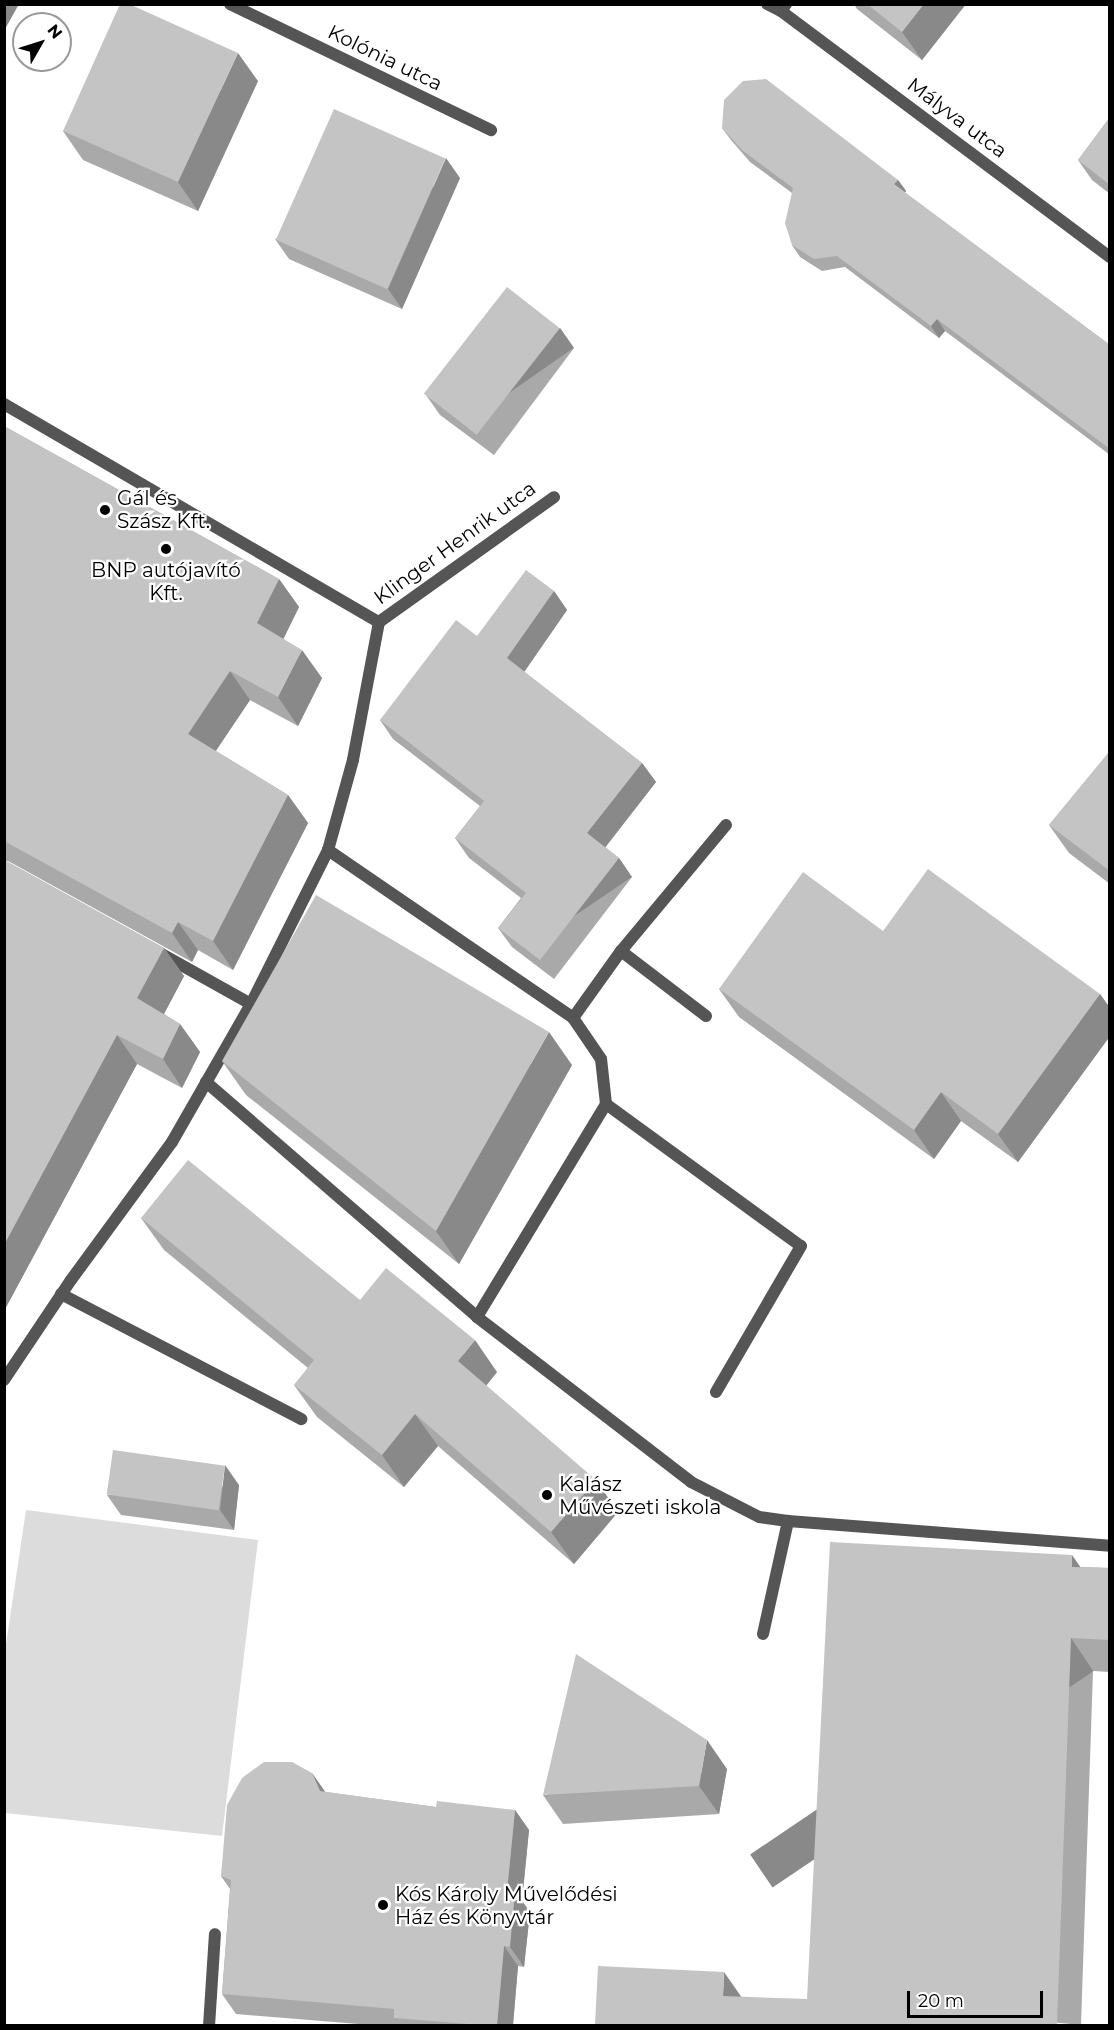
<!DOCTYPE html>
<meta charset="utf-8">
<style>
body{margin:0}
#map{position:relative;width:1114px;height:2030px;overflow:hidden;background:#fff;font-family:Montserrat,sans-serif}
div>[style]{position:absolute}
.green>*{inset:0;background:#dcdcdc}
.service>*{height:12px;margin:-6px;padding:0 6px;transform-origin:6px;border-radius:6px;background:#555}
.minor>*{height:12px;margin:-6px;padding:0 6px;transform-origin:6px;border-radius:6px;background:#555}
.wall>*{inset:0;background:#a9a9a9}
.shaded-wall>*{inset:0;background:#898989;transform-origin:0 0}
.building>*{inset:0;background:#c4c4c4;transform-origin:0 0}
.dots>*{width:16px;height:16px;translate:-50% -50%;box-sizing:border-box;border:3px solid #fff;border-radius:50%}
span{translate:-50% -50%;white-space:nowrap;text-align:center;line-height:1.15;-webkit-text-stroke:4.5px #fff;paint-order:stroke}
.street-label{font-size:20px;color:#000}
.poi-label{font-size:20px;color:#000}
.left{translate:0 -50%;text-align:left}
.frame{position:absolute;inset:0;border:6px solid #000;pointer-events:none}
.north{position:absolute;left:12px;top:12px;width:60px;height:60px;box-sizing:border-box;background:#fff;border:2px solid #999;border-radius:50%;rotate:51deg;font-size:16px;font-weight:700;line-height:24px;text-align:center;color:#000}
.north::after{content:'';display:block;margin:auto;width:21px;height:27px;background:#000;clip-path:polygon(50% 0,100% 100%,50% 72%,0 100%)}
.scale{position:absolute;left:907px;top:1991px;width:136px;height:27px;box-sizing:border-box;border:3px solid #000;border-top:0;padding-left:8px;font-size:18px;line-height:21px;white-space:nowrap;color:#000;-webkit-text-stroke:4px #fff;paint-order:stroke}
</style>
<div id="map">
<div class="green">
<i style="clip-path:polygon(26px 1510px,258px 1540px,222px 1836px,5px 1813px,5px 1651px)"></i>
</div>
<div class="service">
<i style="left:379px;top:622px;width:140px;rotate:100.7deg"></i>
<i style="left:353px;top:760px;width:93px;rotate:105.5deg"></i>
<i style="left:328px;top:850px;width:297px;rotate:34.4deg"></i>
<i style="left:573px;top:1018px;width:82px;rotate:-54.4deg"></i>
<i style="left:621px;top:951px;width:107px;rotate:37.4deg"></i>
<i style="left:621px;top:951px;width:164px;rotate:-50.2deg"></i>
<i style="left:158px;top:952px;width:107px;rotate:29.2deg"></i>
<i style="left:206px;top:1082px;width:359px;rotate:40.9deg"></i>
<i style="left:477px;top:1317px;width:270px;rotate:37.6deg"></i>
<i style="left:691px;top:1482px;width:76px;rotate:27.2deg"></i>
<i style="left:759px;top:1517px;width:29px;rotate:8deg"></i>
<i style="left:606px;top:1104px;width:241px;rotate:36.1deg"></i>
<i style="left:801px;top:1246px;width:169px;rotate:120.2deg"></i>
<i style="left:61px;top:1294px;width:271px;rotate:27.5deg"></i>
<i style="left:477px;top:1317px;width:249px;rotate:-58.8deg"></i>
<i style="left:606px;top:1104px;width:45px;rotate:-96.3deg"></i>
<i style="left:601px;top:1059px;width:50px;rotate:-124.3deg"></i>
<i style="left:4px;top:1380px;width:120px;rotate:-56.2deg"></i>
<i style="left:71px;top:1280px;width:171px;rotate:-53.8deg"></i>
<i style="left:172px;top:1142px;width:159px;rotate:-60.2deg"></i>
<i style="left:251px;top:1004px;width:172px;rotate:-63.4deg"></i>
<i style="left:763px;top:1634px;width:116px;rotate:-77.5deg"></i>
<i style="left:788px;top:1521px;width:323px;rotate:4.4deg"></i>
<i style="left:209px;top:2026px;width:92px;rotate:-86.3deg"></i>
</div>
<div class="minor">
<i style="left:230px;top:4px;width:290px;rotate:25.8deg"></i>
<i style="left:767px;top:4px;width:16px;rotate:27deg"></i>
<i style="left:781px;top:11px;width:9px;rotate:-54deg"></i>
<i style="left:781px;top:11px;width:411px;rotate:36.8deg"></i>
<i style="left:4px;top:404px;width:434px;rotate:30.2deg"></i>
<i style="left:379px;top:622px;width:215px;rotate:-35.5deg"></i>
</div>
<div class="wall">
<i style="clip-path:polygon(854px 4px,966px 4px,922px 60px,857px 9px)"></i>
<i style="clip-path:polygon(258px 81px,198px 211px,83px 160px,63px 131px)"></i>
<i style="clip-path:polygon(1110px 117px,1110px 194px,1092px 180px,1078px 160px)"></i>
<i style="clip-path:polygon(722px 128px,898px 180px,906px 191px,905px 193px,1110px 345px,1110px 455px,945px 331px,939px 338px,845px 267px,822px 271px,800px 257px,792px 245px,792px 193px,750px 162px,731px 140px)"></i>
<i style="clip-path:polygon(460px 178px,402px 309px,289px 259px,275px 239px)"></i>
<i style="clip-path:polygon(560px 328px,574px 348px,494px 455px,440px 415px,426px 395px)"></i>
<i style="clip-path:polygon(4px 426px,279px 579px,299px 607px,283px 639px,322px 678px,298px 726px,250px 700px,216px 751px,288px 795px,308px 823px,233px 970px,198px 950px,192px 962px,8px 861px,6px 861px,164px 948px,184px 976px,164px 1014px,180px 1024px,200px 1052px,182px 1088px,137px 1064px,4px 1311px)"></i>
<i style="clip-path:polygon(554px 591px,567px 610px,524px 672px,642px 763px,656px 782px,605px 847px,619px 858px,632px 877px,554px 979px,512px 947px,498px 928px,521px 898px,469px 858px,455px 838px,480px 806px,393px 739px,380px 720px,477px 636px)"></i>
<i style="clip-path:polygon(1110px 751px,1110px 884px,1069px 853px,1049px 825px)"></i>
<i style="clip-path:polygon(883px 931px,1100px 994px,1110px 1008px,1110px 1036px,1018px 1162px,961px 1121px,934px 1159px,739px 1017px,719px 989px)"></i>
<i style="clip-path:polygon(222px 1061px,572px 1065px,459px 1264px,246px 1095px)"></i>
<i style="clip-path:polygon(141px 1218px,360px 1300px,497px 1372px,486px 1386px,618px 1512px,574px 1564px,438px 1446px,404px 1487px,317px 1417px,294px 1385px,308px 1368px,164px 1250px)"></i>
<i style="clip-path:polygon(239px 1485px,234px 1530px,121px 1515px,107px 1495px)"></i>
<i style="clip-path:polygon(1081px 1567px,1110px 1568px,1110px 1672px,1093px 1671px,1081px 2025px,807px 1999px)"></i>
<i style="clip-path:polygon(727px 1769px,719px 1814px,563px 1824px,543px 1795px)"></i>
<i style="clip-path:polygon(312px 1773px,325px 1792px,436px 1807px,515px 1810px,529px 1830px,522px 1901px,530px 1912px,524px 1967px,518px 1966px,513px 2025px,371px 2025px,236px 2014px,222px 1994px,230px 1889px,221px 1876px)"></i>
</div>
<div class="shaded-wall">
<i style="clip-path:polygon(4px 4px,19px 4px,4px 31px)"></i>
<i style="clip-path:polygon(924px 4px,966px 4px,922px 60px,902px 32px)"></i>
<i style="clip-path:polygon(238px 53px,258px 81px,198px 211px,178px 182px)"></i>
<i style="clip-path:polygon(446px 158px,460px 178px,402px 309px,388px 289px)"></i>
<i style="clip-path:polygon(898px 180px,906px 191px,902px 196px,894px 184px)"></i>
<i style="clip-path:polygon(937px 319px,945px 331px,939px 338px,931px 326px)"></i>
<i style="left:560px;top:328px;width:24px;height:134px;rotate:55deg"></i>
<i style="clip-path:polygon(279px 579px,299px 607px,277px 652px,257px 623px)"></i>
<i style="clip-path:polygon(554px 591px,567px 610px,520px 678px,507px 658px)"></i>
<i style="clip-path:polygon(302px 650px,322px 678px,298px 726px,278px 697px)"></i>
<i style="clip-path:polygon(230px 671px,250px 700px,208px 762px,188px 734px)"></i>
<i style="clip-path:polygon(642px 763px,656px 782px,601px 853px,587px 833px)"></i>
<i style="clip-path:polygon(288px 795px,308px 823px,233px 970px,213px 941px)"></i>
<i style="left:619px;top:858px;width:23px;height:129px;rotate:56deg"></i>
<i style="clip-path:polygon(178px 922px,198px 950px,192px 962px,172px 933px)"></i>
<i style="clip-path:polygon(164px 948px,184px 976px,157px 1027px,137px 998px)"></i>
<i style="clip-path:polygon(1100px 994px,1110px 1008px,1110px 1036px,1018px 1162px,998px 1134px)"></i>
<i style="clip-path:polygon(180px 1024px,200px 1052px,182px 1088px,163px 1059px)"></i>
<i style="clip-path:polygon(549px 1032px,572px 1065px,459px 1264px,436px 1231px)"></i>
<i style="clip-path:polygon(117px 1035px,137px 1064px,4px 1311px,4px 1245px)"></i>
<i style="clip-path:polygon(941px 1092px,961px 1121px,934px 1159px,914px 1130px)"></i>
<i style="clip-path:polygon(475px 1340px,497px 1372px,480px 1393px,458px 1361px)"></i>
<i style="clip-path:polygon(415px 1414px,438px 1446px,404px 1487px,382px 1455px)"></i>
<i style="clip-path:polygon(225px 1465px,239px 1485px,234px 1530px,220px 1510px)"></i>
<i style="clip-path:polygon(596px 1480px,618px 1512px,574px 1564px,551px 1532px)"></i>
<i style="clip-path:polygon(1072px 1555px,1095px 1588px,1072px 1567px)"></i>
<i style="left:1071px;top:1638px;width:40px;height:387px;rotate:56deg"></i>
<i style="clip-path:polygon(707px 1740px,727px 1769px,719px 1814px,699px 1786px)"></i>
<i style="clip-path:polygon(312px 1773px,326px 1793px,320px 1791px)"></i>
<i style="clip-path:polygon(515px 1810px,529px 1830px,522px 1901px,530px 1912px,524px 1967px,510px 1947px,507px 1891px)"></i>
<i style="clip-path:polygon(504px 1946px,518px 1966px,513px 2025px,497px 2025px)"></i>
<i style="clip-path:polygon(724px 1972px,747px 2005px,723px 1996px)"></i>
</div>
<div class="building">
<i style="clip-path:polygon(120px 4px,129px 4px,238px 53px,178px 182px,63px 131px)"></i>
<i style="clip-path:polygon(867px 4px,924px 4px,902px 32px)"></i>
<i style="clip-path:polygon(766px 79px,898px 180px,894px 184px,1110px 345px,1110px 449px,937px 319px,931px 326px,837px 256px,814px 259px,792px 245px,785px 223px,793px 188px,742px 150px,722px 128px,724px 100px,743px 81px)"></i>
<i style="left:334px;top:109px;width:122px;height:143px;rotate:24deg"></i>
<i style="clip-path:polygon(1110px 117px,1110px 185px,1078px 160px)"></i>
<i style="left:507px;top:287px;width:67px;height:135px;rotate:38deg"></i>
<i style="clip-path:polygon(4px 426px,279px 579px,257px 623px,302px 650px,278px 697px,230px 671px,188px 734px,288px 795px,213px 941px,178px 922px,172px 933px,4px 841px)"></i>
<i style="clip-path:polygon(526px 570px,554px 591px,507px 658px,642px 763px,587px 833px,619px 858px,540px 960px,498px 928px,526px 893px,455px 838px,484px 801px,380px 720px,456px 620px,477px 636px)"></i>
<i style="clip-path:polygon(1110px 751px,1110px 871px,1049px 825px)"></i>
<i style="clip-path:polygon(4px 860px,164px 948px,137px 998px,180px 1024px,163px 1059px,117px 1035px,4px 1245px)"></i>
<i style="clip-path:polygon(928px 869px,1100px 994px,998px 1134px,941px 1092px,914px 1130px,719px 989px,803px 872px,883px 931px)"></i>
<i style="clip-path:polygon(316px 895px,549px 1032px,436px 1231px,222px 1061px)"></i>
<i style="clip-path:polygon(188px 1160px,360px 1300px,386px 1268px,475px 1340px,458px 1361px,596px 1480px,551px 1532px,415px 1414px,382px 1455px,294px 1385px,314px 1360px,141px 1218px)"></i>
<i style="left:113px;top:1450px;width:113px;height:45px;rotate:8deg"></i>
<i style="clip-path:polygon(830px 1542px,1072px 1555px,1072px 1567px,1110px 1568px,1110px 1640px,1071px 1638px,1057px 2025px,595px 2025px,598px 1966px,724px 1972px,723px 1996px,807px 1999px)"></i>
<i style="clip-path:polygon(576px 1654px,707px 1740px,699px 1786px,543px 1795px)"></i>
<i style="clip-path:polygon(264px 1762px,292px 1762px,312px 1773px,320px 1791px,436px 1807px,437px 1801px,515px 1810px,507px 1891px,515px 1892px,510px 1947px,504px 1946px,497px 2025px,480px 2025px,394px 2018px,394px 2009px,222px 1994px,231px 1880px,221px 1876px,227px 1805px,242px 1778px)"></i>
</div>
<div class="dots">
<i style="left:105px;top:510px;background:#000"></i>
<i style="left:166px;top:549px;background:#000"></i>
<i style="left:547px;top:1495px;background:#000"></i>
<i style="left:383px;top:1905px;background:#000"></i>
</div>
<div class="street-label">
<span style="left:385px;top:58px;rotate:26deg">Kolónia utca</span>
<span style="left:957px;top:118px;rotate:37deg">Mályva utca</span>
<span style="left:455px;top:543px;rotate:-36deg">Klinger Henrik utca</span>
</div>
<div class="poi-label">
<span class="left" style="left:117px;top:510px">Gál és<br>Szász Kft.</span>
<span style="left:166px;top:582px">BNP autójavító<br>Kft.</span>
<span class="left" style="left:559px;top:1496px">Kalász<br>Művészeti iskola</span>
<span class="left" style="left:395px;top:1906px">Kós Károly Művelődési<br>Ház és Könyvtár</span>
</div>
<div class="frame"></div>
<div class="north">N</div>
<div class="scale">20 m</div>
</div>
